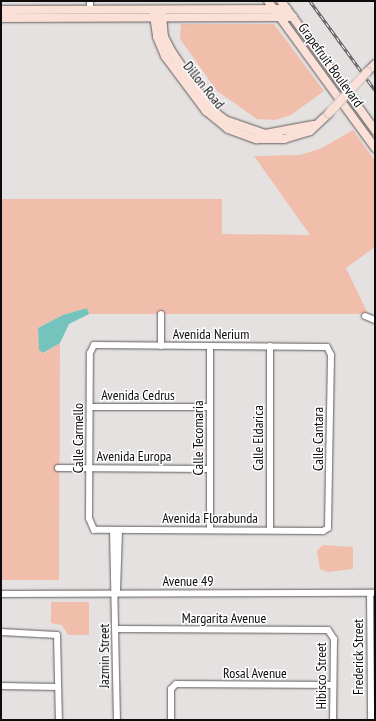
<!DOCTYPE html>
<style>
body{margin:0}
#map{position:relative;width:376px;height:721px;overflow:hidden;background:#e5e1e0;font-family:"PT Sans Narrow",sans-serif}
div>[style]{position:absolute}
.green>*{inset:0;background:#f0beaa}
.water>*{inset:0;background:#74c3bd}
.roads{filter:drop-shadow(0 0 1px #5e5b5a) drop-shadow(0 0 1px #5e5b5a)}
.minor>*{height:6px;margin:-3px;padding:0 3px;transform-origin:3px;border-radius:3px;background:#fff}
.major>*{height:8px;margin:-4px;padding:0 4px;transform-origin:4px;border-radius:4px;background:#fae0d6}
.rail>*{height:3px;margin-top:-1.5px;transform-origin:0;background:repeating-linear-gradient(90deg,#fff 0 4.5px,#5b5959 0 9px);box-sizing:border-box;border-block:1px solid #5b5959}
.bridges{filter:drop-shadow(0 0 1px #c0c0c0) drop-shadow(0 0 1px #c0c0c0)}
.major-bridge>*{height:8px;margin:-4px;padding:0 4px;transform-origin:4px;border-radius:4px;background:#fae0d6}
span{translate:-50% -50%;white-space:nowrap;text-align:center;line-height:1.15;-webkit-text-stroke:3px #fff;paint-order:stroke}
.street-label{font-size:14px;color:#0d0c0c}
.frame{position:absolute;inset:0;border:2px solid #0d0c0c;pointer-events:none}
</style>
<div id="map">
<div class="green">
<i style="clip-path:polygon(181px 24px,274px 24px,324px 91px,291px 115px,275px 120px,257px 119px,217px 91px,180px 39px)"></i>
<i style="clip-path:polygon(353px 130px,375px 161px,375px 247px,346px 268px,368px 314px,89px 314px,87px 308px,63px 315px,38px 328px,39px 350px,44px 353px,60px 343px,59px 580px,1px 580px,1px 199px,222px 199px,222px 234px,310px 235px,254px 156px,300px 155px,322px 148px)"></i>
<i style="clip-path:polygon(323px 545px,353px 547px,353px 569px,327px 572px,320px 569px,317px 551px)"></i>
<i style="clip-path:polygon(51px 602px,89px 602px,89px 635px,68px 635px,62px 625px,51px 623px)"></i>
</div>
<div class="water">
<i style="clip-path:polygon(87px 308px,89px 314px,69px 324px,60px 343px,43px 353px,39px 350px,38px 328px,63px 315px)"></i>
</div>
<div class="roads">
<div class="minor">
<i style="left:90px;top:10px;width:9px;rotate:-90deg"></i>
<i style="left:161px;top:314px;width:32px;rotate:90deg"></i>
<i style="left:365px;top:316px;width:11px;rotate:22deg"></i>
<i style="left:94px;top:345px;width:233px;rotate:0.5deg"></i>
<i style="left:327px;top:347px;width:9px;rotate:63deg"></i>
<i style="left:331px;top:355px;width:173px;rotate:91deg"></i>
<i style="left:328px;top:528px;width:6px;rotate:149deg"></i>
<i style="left:323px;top:531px;width:229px;rotate:-179.7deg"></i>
<i style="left:94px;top:530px;width:13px;rotate:-113deg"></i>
<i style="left:89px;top:518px;width:165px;rotate:-89.7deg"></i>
<i style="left:90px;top:353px;width:9px;rotate:-63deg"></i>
<i style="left:91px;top:407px;width:119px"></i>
<i style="left:58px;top:468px;width:152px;rotate:0.4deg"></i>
<i style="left:113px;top:530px;width:190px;rotate:88.8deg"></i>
<i style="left:210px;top:530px;width:184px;rotate:-90deg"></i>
<i style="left:270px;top:530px;width:184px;rotate:-90deg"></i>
<i style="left:117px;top:591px;width:61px;rotate:-88.1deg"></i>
<i style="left:370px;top:593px;width:127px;rotate:89.5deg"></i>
<i style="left:1px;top:594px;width:374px;rotate:-0.2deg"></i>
<i style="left:116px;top:629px;width:212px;rotate:0.3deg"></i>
<i style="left:328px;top:630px;width:11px;rotate:56deg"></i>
<i style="left:334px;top:639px;width:81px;rotate:90.7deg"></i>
<i style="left:1px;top:632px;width:56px;rotate:3.1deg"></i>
<i style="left:57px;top:635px;width:85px;rotate:88.7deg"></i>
<i style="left:1px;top:686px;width:57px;rotate:1deg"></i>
<i style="left:171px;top:720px;width:31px;rotate:-90deg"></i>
<i style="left:171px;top:689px;width:7px;rotate:-45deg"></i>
<i style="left:176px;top:684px;width:157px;rotate:0.4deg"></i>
</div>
<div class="major">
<i style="left:268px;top:1px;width:182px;rotate:53.9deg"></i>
<i style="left:281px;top:1px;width:160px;rotate:53.9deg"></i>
<i style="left:1px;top:10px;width:286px;rotate:-0.2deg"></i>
<i style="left:154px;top:15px;width:22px;rotate:82deg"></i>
<i style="left:157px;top:37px;width:21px;rotate:67deg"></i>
<i style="left:165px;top:56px;width:69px;rotate:53.3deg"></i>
<i style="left:206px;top:111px;width:28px;rotate:39deg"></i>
<i style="left:228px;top:129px;width:30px;rotate:20deg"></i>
<i style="left:256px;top:139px;width:28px"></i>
<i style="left:284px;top:139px;width:27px;rotate:-17deg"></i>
<i style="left:310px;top:131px;width:26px;rotate:-43deg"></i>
<i style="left:162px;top:15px;width:22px;rotate:85deg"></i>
<i style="left:164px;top:37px;width:17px;rotate:62deg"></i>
<i style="left:172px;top:52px;width:66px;rotate:56.1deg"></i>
<i style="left:209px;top:107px;width:21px;rotate:39deg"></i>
<i style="left:225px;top:120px;width:42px;rotate:19.3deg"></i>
<i style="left:265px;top:134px;width:49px;rotate:-10.6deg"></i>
<i style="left:1px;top:18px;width:292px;rotate:-0.2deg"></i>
<i style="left:367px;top:72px;width:11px;rotate:-45deg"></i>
</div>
</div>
<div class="rail">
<i style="left:310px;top:1px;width:110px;rotate:53.9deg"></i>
</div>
<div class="bridges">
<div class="major-bridge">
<i style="left:329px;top:113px;width:56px;rotate:-47.2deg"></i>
</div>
</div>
<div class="street-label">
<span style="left:331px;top:65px;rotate:54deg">Grapefruit Boulevard</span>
<span style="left:204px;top:85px;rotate:51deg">Dillon Road</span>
<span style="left:211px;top:334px">Avenida Nerium</span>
<span style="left:138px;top:395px">Avenida Cedrus</span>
<span style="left:78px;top:438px;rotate:-90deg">Calle Carmello</span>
<span style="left:198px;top:438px;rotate:-90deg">Calle Tecomaria</span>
<span style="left:258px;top:438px;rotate:-90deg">Calle Eldarica</span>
<span style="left:318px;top:439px;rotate:-90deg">Calle Cantara</span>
<span style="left:134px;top:456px">Avenida Europa</span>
<span style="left:210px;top:518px">Avenida Florabunda</span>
<span style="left:188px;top:581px">Avenue 49</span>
<span style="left:224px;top:618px">Margarita Avenue</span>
<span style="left:104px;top:656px;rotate:-90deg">Jazmin Street</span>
<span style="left:358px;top:657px;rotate:-90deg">Frederick Street</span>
<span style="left:255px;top:673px">Rosal Avenue</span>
<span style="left:321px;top:676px;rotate:-90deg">Hibisco Street</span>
</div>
<div class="frame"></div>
</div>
